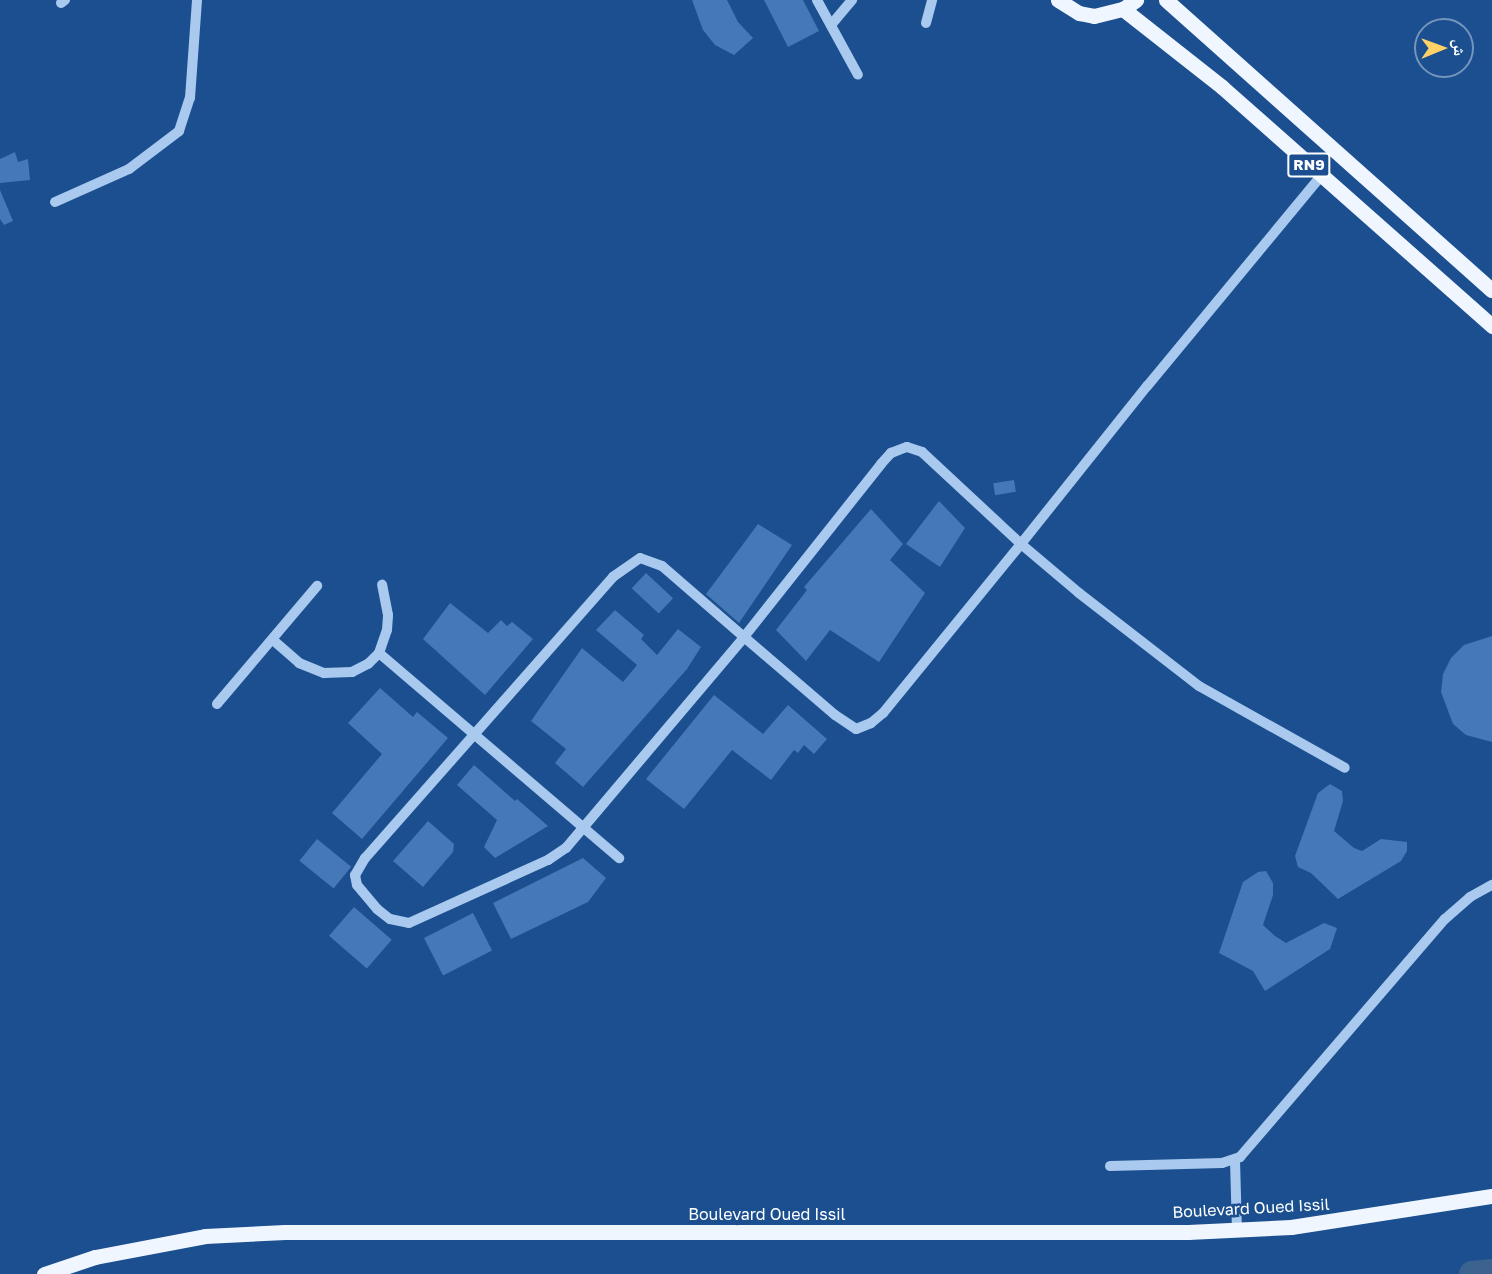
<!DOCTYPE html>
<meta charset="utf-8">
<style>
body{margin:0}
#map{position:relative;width:1492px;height:1274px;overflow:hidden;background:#1b4f8f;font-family:"Golos Text","Noto Naskh Arabic",sans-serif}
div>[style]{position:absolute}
.river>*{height:26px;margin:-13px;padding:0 13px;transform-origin:13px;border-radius:13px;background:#3c6290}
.building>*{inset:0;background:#4478b7;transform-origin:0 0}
.minor>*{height:10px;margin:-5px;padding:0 5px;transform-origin:5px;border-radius:5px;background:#a9c9ee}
.major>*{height:15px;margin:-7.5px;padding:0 7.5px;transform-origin:7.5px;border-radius:7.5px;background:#f0f6ff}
span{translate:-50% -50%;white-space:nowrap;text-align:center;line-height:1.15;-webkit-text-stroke:5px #1b4f8f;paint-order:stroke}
.shield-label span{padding:2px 4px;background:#1b4f8f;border:2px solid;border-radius:4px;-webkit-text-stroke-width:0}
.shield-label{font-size:15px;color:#fff;font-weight:700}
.street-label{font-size:16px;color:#fff}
.north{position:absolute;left:1414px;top:18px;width:60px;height:60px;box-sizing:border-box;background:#1b4f8f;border:2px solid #7695bc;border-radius:50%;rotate:89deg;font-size:16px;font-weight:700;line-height:24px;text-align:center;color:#fff}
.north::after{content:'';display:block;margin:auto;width:21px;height:27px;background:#ffd166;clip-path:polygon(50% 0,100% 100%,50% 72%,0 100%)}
</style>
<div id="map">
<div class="river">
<i style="left:1472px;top:1274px;width:20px;rotate:-6deg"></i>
</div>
<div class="building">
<i style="clip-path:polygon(692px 0,727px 0,738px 22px,753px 38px,734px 55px,715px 45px,703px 30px)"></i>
<i style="clip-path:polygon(764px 0,803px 0,819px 31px,788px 47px)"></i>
<i style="clip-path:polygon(15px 152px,18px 162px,28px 159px,30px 180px,0 183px,0 159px)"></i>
<i style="clip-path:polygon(0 190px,13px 221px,4px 225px,0 219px)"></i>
<i style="left:1014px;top:480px;width:12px;height:21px;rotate:81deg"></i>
<i style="clip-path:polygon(939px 501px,965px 528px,940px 567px,906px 544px)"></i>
<i style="clip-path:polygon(871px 509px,903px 544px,890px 560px,925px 593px,879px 662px,830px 630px,806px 661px,776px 630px,807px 590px,804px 587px)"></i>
<i style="clip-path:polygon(758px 524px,792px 545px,739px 623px,706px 594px)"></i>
<i style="left:646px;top:573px;width:37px;height:21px;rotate:43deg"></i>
<i style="clip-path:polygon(450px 603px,488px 633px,501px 620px,507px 626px,512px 622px,533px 639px,485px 695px,423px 639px)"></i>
<i style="clip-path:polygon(615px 610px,644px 635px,641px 639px,657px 655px,678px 629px,701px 647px,687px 669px,583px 787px,555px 763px,566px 749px,531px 721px,582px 648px,623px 682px,637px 665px,596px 630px)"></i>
<i style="clip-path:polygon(1492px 636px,1492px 742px,1466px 735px,1453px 724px,1441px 692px,1443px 674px,1451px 658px,1464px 645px)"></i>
<i style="clip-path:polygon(380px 688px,413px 717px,417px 712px,448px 738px,362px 839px,332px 813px,382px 754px,348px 723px)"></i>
<i style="clip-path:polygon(714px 695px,763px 734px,788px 705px,827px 739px,814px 754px,804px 745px,798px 753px,794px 750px,771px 780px,732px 750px,684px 809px,646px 779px)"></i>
<i style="clip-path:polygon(474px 765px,515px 801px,517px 799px,548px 826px,495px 858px,484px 847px,497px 820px,457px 785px)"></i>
<i style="clip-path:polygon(1330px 784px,1342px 791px,1343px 801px,1334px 831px,1354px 848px,1362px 851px,1381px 839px,1407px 842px,1407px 851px,1401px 861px,1338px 899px,1311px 873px,1298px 867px,1295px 856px,1318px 793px)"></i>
<i style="clip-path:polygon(428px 821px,454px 844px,453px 852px,423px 887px,393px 861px)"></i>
<i style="left:317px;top:839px;width:44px;height:28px;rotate:39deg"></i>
<i style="clip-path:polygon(583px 858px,606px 878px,588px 902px,511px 939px,493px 903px)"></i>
<i style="clip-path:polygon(1266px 871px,1273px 883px,1273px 895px,1263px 925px,1275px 936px,1286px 943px,1324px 923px,1337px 928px,1330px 949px,1265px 991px,1253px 971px,1219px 953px,1243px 882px,1258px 872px)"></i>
<i style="left:354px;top:907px;width:50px;height:38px;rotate:41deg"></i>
<i style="left:473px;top:913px;width:42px;height:55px;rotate:63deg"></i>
</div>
<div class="minor">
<i style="left:817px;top:0;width:85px;rotate:61.3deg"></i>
<i style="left:61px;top:3px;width:5px;rotate:-37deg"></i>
<i style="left:926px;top:23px;width:24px;rotate:-75deg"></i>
<i style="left:831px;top:25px;width:33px;rotate:-50deg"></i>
<i style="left:1321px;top:176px;width:273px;rotate:129.6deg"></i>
<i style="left:1147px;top:386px;width:202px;rotate:128.6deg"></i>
<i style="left:1021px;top:544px;width:218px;rotate:129.2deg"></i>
<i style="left:883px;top:713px;width:16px;rotate:140deg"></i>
<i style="left:871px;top:723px;width:16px;rotate:158deg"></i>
<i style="left:856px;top:729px;width:25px;rotate:-146deg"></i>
<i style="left:835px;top:715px;width:120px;rotate:-139.4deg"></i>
<i style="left:744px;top:637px;width:108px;rotate:-139.1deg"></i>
<i style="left:662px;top:566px;width:23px;rotate:-160deg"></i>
<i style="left:640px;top:558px;width:33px;rotate:145deg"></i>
<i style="left:613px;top:577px;width:375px;rotate:131.4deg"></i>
<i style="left:365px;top:858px;width:20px;rotate:120deg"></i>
<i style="left:355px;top:875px;width:10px;rotate:79deg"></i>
<i style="left:357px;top:885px;width:31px;rotate:50deg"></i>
<i style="left:377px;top:909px;width:16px;rotate:38deg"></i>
<i style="left:390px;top:919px;width:19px;rotate:12deg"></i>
<i style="left:409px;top:923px;width:153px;rotate:-24.4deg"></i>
<i style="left:548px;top:860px;width:22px;rotate:-34deg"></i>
<i style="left:566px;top:848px;width:276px;rotate:-49.8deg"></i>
<i style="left:744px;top:637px;width:221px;rotate:-51.6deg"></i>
<i style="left:881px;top:464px;width:15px;rotate:-48deg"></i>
<i style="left:891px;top:453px;width:17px;rotate:-21deg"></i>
<i style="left:907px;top:447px;width:16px;rotate:18deg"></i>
<i style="left:922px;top:452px;width:135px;rotate:42.9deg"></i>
<i style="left:1021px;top:544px;width:76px;rotate:40.2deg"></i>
<i style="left:1079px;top:593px;width:152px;rotate:37.8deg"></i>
<i style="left:1199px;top:686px;width:167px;rotate:29.3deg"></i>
<i style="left:55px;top:202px;width:81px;rotate:-24deg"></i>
<i style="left:129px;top:169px;width:63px;rotate:-37.2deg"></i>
<i style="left:179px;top:131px;width:35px;rotate:-72deg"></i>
<i style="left:190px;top:98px;width:98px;rotate:-85.9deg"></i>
<i style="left:273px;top:640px;width:35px;rotate:41deg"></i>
<i style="left:299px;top:663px;width:27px;rotate:22deg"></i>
<i style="left:324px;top:673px;width:28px;rotate:-2deg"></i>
<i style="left:352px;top:672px;width:18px;rotate:-27deg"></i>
<i style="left:368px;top:664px;width:16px;rotate:-45deg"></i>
<i style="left:379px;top:653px;width:24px;rotate:-71deg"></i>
<i style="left:387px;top:630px;width:15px;rotate:-86deg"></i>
<i style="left:388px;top:615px;width:31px;rotate:-101deg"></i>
<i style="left:379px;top:653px;width:316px;rotate:40.5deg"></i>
<i style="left:217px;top:704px;width:155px;rotate:-49.7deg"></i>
<i style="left:1235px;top:1160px;width:70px;rotate:88.4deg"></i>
<i style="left:1110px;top:1166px;width:112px;rotate:-1.5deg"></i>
<i style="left:1222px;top:1163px;width:19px;rotate:-18deg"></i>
<i style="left:1240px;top:1157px;width:314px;rotate:-49.3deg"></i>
<i style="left:1445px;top:919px;width:33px;rotate:-41deg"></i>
<i style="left:1470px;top:897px;width:25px;rotate:-29deg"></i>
</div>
<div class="major">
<i style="left:1058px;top:0;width:25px;rotate:32deg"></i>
<i style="left:1079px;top:13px;width:15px;rotate:11deg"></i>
<i style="left:1094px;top:16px;width:30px;rotate:-14deg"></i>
<i style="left:1123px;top:9px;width:16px;rotate:-35deg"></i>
<i style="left:1166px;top:0;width:436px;rotate:41.7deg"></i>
<i style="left:1123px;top:9px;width:126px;rotate:38.2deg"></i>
<i style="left:1222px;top:87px;width:361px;rotate:41.5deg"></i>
<i style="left:44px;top:1274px;width:54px;rotate:-18.4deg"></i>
<i style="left:95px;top:1257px;width:112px;rotate:-10.8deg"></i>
<i style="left:205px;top:1236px;width:80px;rotate:-2.9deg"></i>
<i style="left:285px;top:1232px;width:903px"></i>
<i style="left:1188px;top:1232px;width:103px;rotate:-2.8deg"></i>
<i style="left:1291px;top:1227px;width:203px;rotate:-8.8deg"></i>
</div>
<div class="shield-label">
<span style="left:1309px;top:165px">RN9</span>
</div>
<div class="street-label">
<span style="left:1251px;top:1208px;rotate:-3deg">Boulevard Oued Issil</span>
<span style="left:767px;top:1214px">Boulevard Oued Issil</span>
</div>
<div class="north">ش</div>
</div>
